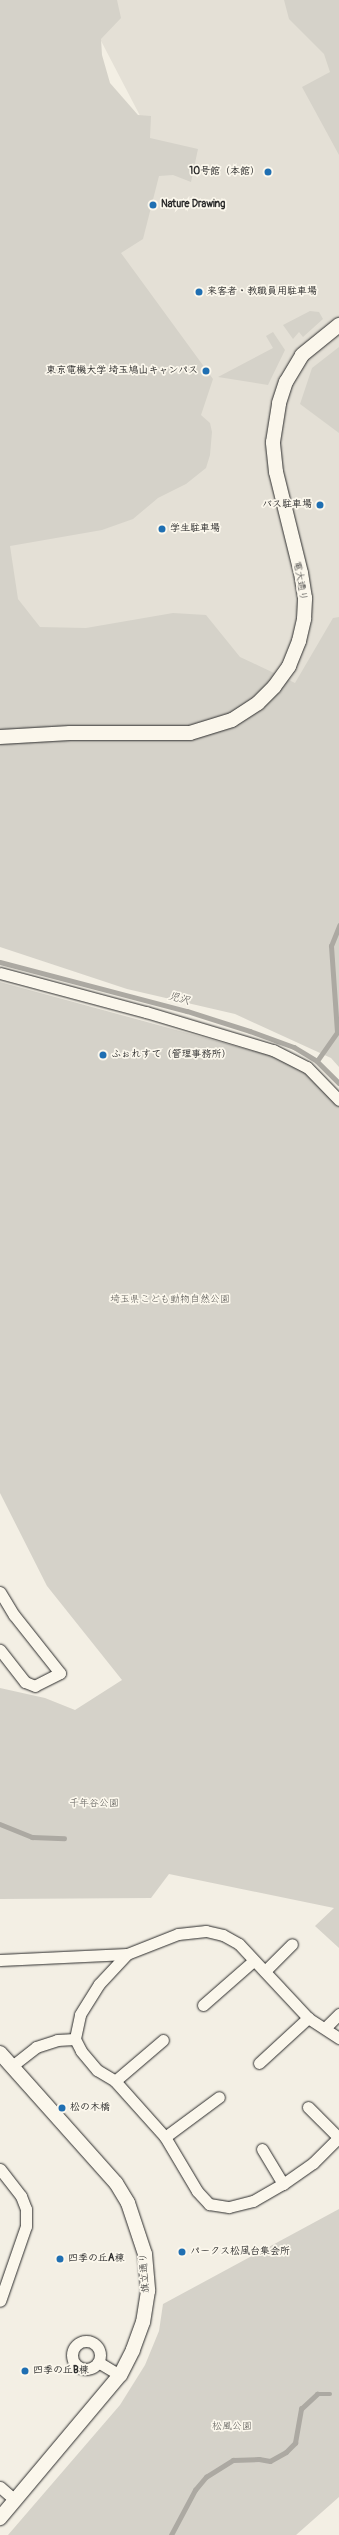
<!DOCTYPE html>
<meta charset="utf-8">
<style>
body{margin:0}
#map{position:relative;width:339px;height:2535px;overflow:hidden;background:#f3efe4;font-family:Pangolin,"Klee One",sans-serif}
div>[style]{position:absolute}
.built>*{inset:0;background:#e4e0d6}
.green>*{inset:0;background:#d5d2c9}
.stream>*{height:4.5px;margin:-2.25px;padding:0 2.25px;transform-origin:2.25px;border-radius:2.25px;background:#aca9a2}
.roads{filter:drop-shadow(0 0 1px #2b2b2b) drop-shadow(0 0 1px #2b2b2b)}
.minor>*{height:11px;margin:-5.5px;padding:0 5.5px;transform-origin:5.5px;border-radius:5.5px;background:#fbf7ec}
.minor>.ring{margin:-5.5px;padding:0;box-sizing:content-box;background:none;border:11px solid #fbf7ec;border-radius:50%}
.tertiary>*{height:14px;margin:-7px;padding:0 7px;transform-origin:7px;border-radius:7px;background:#fbf7ec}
.dots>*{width:11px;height:11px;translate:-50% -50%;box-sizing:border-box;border:2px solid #fbf7ec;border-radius:50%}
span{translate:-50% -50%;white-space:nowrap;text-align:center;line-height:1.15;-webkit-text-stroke:3.5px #fbf7ec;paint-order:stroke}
.poi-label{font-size:10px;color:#2b2b2b;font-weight:700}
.right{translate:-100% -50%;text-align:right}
.left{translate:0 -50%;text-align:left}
.street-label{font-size:10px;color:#2b2b2b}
.park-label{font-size:10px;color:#565552}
.water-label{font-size:11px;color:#585755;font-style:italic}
</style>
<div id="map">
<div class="built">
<i style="clip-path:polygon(99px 0,339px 0,339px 938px,0 931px,0 549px,149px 133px,99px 37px)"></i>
</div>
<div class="green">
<i style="clip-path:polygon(0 0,117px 0,121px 18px,101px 39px,102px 55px,110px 83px,138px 115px,151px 116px,150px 138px,198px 149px,191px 182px,173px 175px,159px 176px,143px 239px,121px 253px,213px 379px,201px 415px,210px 423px,212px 432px,210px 455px,206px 468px,186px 484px,158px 498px,133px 519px,102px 530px,10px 546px,18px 599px,40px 627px,86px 628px,173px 613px,206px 615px,240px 657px,295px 683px,333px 618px,339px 617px,339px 1067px,331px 1058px,235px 1014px,127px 989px,0 947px)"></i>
<i style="clip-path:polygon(284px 0,339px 0,339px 155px,302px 87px,330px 72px,324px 54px,289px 19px)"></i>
<i style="clip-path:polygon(310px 311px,319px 312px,323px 319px,303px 337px,299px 332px,293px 339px,283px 325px)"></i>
<i style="clip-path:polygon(273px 332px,285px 350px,268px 385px,218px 377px,273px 348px,266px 336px)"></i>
<i style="clip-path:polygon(339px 347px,339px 433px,300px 404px,312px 368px)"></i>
<i style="clip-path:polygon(0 982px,283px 1059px,304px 1070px,339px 1107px,339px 1948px,315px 1926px,334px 1908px,169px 1874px,151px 1898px,0 1899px,0 1688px,45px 1698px,75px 1710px,122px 1680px,47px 1586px,0 1493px)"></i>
<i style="clip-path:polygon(339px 2209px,339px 2497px,296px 2535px,8px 2535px,120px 2405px,145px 2365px,159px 2331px,163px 2304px)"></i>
</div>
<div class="stream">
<i style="left:0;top:962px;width:193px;rotate:14.7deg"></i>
<i style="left:187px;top:1011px;width:66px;rotate:17.6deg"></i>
<i style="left:250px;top:1031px;width:47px;rotate:20deg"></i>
<i style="left:294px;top:1047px;width:27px;rotate:31deg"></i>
<i style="left:317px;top:1061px;width:31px;rotate:45deg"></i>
<i style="left:317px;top:1061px;width:35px;rotate:-55deg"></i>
<i style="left:337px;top:1032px;width:86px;rotate:-94deg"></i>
<i style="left:331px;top:946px;width:22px;rotate:-68deg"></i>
<i style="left:0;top:1824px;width:35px;rotate:22deg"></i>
<i style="left:32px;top:1837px;width:32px;rotate:2deg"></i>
<i style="left:171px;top:2535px;width:51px;rotate:-61.9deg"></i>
<i style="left:195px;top:2490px;width:17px;rotate:-50deg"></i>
<i style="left:206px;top:2477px;width:32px;rotate:-32deg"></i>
<i style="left:233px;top:2460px;width:26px;rotate:-2deg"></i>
<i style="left:259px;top:2459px;width:11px;rotate:10deg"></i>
<i style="left:270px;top:2461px;width:18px;rotate:-29deg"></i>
<i style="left:286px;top:2452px;width:13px;rotate:-45deg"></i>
<i style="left:295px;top:2443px;width:35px;rotate:-80deg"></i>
<i style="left:301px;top:2409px;width:22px;rotate:-43deg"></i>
<i style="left:317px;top:2394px;width:13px"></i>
</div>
<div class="roads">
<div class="minor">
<i style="left:0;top:973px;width:151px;rotate:15deg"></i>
<i style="left:146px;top:1012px;width:133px;rotate:16.7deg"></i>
<i style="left:273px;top:1050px;width:38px;rotate:27deg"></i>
<i style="left:307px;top:1067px;width:46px;rotate:45.9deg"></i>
<i style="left:0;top:1592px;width:27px;rotate:59deg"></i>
<i style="left:14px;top:1615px;width:74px;rotate:51.6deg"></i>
<i style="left:60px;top:1673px;width:28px;rotate:153deg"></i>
<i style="left:35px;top:1686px;width:11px;rotate:-158deg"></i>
<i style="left:25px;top:1682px;width:41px;rotate:-128deg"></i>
<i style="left:127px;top:1954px;width:41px;rotate:133deg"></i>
<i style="left:99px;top:1984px;width:36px;rotate:122deg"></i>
<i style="left:80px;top:2015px;width:25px;rotate:102deg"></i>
<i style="left:75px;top:2039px;width:13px;rotate:63deg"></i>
<i style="left:81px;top:2051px;width:25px;rotate:50deg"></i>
<i style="left:97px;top:2070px;width:21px;rotate:31deg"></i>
<i style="left:115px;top:2081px;width:75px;rotate:48.2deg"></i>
<i style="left:165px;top:2137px;width:63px;rotate:59.3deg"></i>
<i style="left:197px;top:2191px;width:18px;rotate:47deg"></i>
<i style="left:209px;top:2204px;width:20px;rotate:9deg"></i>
<i style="left:229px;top:2207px;width:25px;rotate:-14deg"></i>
<i style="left:253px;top:2201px;width:34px;rotate:-30deg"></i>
<i style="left:283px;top:2184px;width:37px;rotate:-35deg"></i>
<i style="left:313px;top:2163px;width:37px;rotate:-45deg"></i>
<i style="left:0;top:1960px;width:127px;rotate:-2.7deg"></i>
<i style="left:127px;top:1954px;width:55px;rotate:-21.4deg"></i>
<i style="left:178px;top:1934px;width:28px;rotate:-6deg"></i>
<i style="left:206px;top:1931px;width:17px;rotate:13deg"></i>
<i style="left:223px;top:1935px;width:18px;rotate:29deg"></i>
<i style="left:239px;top:1944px;width:101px;rotate:47deg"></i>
<i style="left:308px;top:2018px;width:37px;rotate:33deg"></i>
<i style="left:265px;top:1971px;width:38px;rotate:-45deg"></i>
<i style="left:203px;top:2005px;width:67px;rotate:-41.3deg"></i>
<i style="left:325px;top:2028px;width:20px;rotate:-45deg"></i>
<i style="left:259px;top:2063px;width:67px;rotate:-42.6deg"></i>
<i style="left:12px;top:2066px;width:31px;rotate:-38deg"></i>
<i style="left:36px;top:2047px;width:22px;rotate:-18deg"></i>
<i style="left:57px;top:2040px;width:18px;rotate:-3deg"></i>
<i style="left:115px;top:2081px;width:63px;rotate:-40.5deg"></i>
<i style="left:308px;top:2107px;width:44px;rotate:45deg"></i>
<i style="left:165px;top:2137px;width:67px;rotate:-36.5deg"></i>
<i style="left:262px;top:2149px;width:41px;rotate:59deg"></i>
<i style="left:0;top:2169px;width:34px;rotate:52deg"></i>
<i style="left:21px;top:2196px;width:14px;rotate:69deg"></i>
<i style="left:26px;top:2209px;width:17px;rotate:90deg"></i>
<i style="left:26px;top:2226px;width:79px;rotate:109.1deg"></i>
<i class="ring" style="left:72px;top:2341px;width:17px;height:17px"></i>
<i style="left:98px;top:2362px;width:26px;rotate:31deg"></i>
<i style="left:0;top:2487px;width:20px;rotate:41deg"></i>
</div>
<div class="tertiary">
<i style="left:0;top:737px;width:70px;rotate:-3.3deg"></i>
<i style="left:70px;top:733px;width:120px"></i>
<i style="left:190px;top:733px;width:44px;rotate:-17.2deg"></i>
<i style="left:232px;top:720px;width:31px;rotate:-33deg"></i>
<i style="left:258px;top:703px;width:23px;rotate:-45deg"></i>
<i style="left:274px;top:687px;width:26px;rotate:-54deg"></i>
<i style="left:289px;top:666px;width:27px;rotate:-68deg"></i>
<i style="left:299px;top:641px;width:23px;rotate:-77deg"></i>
<i style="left:304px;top:619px;width:21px;rotate:-87deg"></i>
<i style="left:305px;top:598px;width:25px;rotate:-99deg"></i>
<i style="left:301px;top:573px;width:104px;rotate:-103.9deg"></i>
<i style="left:276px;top:472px;width:30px;rotate:-96deg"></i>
<i style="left:273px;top:442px;width:39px;rotate:-81deg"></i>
<i style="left:279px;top:403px;width:22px;rotate:-72deg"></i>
<i style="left:286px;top:382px;width:31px;rotate:-59deg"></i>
<i style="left:302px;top:355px;width:48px;rotate:-39deg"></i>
<i style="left:0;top:2053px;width:174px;rotate:48.3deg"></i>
<i style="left:116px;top:2183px;width:23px;rotate:59deg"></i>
<i style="left:128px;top:2203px;width:54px;rotate:71.6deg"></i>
<i style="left:145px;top:2254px;width:37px;rotate:85deg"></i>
<i style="left:148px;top:2291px;width:31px;rotate:99deg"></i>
<i style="left:143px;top:2322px;width:30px;rotate:110deg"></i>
<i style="left:133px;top:2350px;width:28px;rotate:117deg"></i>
<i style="left:120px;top:2375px;width:187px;rotate:130deg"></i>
</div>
</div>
<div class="dots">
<i style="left:268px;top:172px;background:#1f6fb2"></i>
<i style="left:153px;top:205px;background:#1f6fb2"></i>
<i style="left:199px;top:292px;background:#1f6fb2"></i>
<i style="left:206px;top:371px;background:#1f6fb2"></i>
<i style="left:320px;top:505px;background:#1f6fb2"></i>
<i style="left:162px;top:529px;background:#1f6fb2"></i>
<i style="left:103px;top:1055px;background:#1f6fb2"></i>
<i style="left:62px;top:2108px;background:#1f6fb2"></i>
<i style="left:182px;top:2252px;background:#1f6fb2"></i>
<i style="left:60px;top:2259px;background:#1f6fb2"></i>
<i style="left:25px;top:2371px;background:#1f6fb2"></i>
</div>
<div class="poi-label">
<span class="right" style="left:260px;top:172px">10号館（本館）</span>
<span class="left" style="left:161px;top:205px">Nature Drawing</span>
<span class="left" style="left:207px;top:292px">来客者・教職員用駐車場</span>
<span class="right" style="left:198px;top:371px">東京電機大学 埼玉鳩山キャンパス</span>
<span class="right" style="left:312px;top:505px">バス駐車場</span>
<span class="left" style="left:170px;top:529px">学生駐車場</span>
<span class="left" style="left:111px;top:1055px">ふぉれすて（管理事務所）</span>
<span class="left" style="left:70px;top:2108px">松の木橋</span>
<span class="left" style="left:190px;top:2252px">パークス松風台集会所</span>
<span class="left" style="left:68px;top:2259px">四季の丘A棟</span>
<span class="left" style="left:33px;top:2371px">四季の丘B棟</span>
</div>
<div class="street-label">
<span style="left:300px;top:581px;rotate:80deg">電大通り</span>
<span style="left:145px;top:2273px;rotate:-94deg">旗立通り</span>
</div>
<div class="park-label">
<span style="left:170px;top:1300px">埼玉県こども動物自然公園</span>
<span style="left:94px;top:1804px">千年谷公園</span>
<span style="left:232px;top:2427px">松風公園</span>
</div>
<div class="water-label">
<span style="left:179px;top:999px;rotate:15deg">児沢</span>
</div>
</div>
